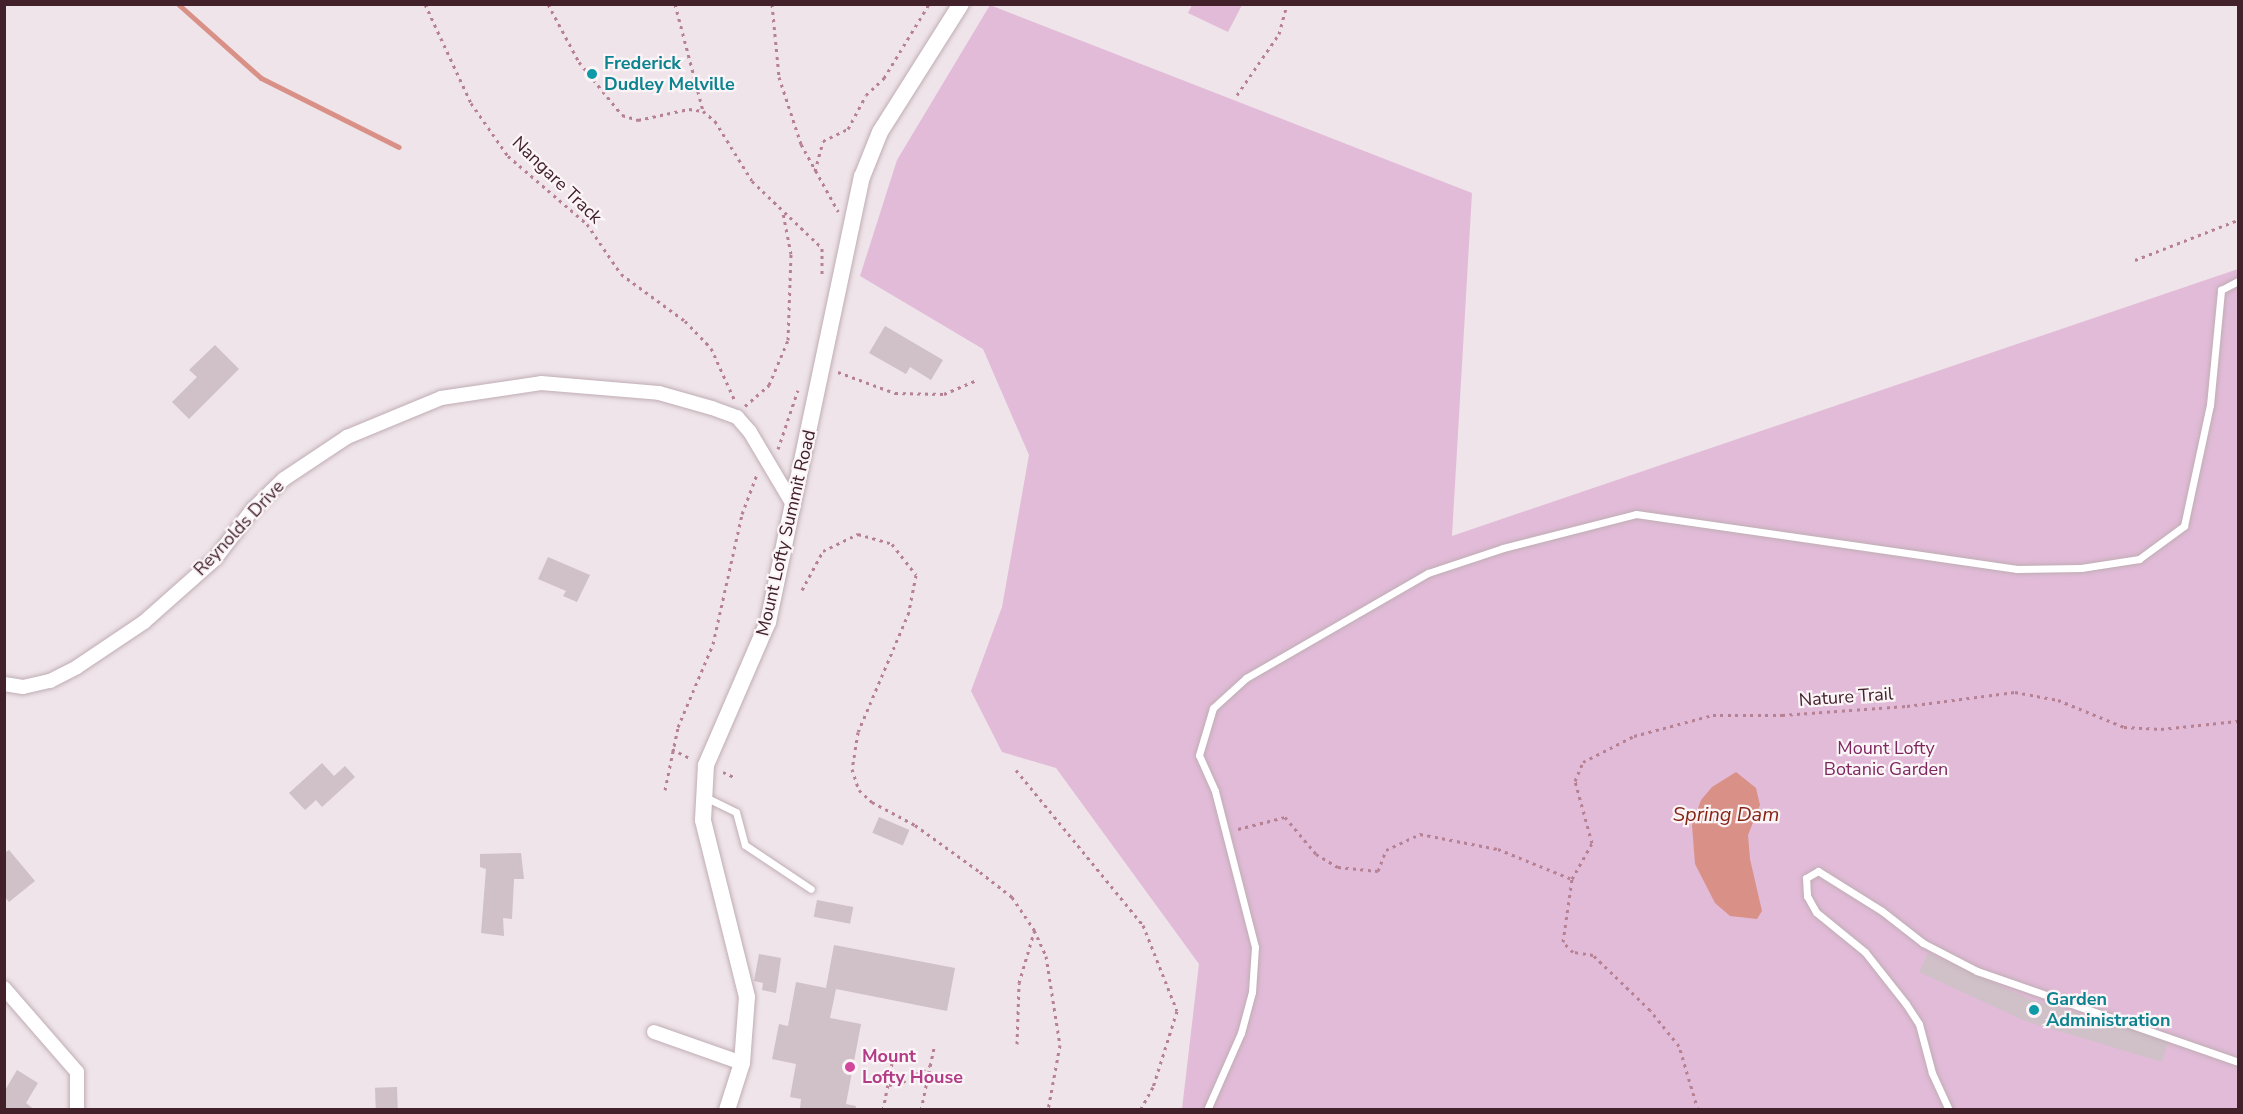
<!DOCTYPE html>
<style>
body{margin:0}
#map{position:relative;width:2243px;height:1114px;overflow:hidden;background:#efe4e9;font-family:"Nunito Sans",sans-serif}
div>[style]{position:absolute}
.green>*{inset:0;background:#e2bbd8}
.water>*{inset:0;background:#d99187}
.stream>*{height:5px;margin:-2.5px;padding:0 2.5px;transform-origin:2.5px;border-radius:2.5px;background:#d99187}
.building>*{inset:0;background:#d0c0c7;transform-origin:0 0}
.path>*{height:3px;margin-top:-1.5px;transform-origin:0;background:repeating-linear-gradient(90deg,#b68193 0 3px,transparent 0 7.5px)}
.roads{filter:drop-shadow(0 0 2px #bfadb4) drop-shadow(0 0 2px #bfadb4)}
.service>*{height:7px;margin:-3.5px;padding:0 3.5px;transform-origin:3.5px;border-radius:3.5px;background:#fff}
.minor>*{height:14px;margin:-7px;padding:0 7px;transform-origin:7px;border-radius:7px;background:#fff}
.secondary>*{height:16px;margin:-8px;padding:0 8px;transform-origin:8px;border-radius:8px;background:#fff}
.dots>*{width:16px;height:16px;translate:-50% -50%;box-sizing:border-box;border:3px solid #fbf5f8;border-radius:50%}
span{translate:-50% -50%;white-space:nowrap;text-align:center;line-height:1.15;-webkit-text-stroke:4.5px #fbf5f8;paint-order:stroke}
.culture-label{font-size:18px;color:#0d838f;font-weight:700}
.left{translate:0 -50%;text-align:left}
.street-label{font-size:18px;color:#43212b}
.park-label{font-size:18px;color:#7e265e}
.hotel-label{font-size:18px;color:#b23c85;font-weight:700}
.water-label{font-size:20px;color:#862414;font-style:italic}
.frame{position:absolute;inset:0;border:6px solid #43212b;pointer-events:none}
</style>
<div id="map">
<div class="green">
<i style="clip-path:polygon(990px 5px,1472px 193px,1452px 536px,2238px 269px,2238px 1109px,1182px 1109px,1199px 964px,1056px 768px,1002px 752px,971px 691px,1002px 607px,1029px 455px,983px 349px,860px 276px,897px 160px)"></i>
<i style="clip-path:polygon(1192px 5px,1192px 4px,1242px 5px,1228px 32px,1188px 13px)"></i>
</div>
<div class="water">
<i style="clip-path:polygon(1736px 772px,1756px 788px,1760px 805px,1748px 835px,1750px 859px,1762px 911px,1757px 919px,1730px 916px,1715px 903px,1695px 864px,1692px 825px,1701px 800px,1712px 787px)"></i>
</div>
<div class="stream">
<i style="left:178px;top:4px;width:111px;rotate:41.7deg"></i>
<i style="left:261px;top:78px;width:154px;rotate:26.6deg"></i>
</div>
<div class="building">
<i style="clip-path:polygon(885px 326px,943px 360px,931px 380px,910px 367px,906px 374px,869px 353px)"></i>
<i style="clip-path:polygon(215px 345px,239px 369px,189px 419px,172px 402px,197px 377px,189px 370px)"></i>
<i style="clip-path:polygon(548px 557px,590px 575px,577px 602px,563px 596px,566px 591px,538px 579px)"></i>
<i style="clip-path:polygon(322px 763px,334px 776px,345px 766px,355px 777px,322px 807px,316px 800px,305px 810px,289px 793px)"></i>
<i style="left:879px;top:817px;width:33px;height:17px;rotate:23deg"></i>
<i style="clip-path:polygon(9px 850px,35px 881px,9px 902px,4px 896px,4px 853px)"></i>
<i style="clip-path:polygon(521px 853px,524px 879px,514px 879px,512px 919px,503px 918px,504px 936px,481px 933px,486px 869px,480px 867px,480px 854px)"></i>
<i style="left:817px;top:900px;width:37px;height:17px;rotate:11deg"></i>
<i style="clip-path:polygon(834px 945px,955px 968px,947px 1011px,836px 989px,830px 1018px,861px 1024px,846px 1104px,856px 1106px,855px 1110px,807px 1110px,800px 1108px,801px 1099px,790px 1097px,796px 1064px,772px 1059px,779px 1024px,788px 1026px,796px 982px,826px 988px)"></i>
<i style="clip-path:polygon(1928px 953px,2029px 999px,2169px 1039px,2162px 1062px,2025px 1021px,1919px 972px)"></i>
<i style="clip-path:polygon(759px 954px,781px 958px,776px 993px,762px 990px,763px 983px,754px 981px)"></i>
<i style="clip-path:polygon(17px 1070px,38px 1083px,26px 1103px,35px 1110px,4px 1110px,4px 1092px)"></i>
<i style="left:397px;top:1087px;width:23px;height:22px;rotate:88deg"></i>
</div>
<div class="path">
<i style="left:425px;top:4px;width:109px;rotate:65.1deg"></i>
<i style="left:471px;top:103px;width:65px;rotate:55.1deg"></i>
<i style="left:508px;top:156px;width:104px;rotate:40.7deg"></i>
<i style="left:587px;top:224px;width:60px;rotate:55.8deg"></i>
<i style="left:621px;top:274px;width:79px;rotate:36.3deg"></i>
<i style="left:685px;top:321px;width:37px;rotate:46deg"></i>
<i style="left:711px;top:348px;width:58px;rotate:65.6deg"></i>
<i style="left:548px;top:4px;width:66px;rotate:61.9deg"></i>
<i style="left:579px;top:62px;width:68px;rotate:50.9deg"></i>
<i style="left:622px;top:115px;width:17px;rotate:17deg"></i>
<i style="left:638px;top:120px;width:52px;rotate:-12.2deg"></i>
<i style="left:689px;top:109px;width:14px;rotate:8deg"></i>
<i style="left:703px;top:111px;width:16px;rotate:40deg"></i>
<i style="left:715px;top:121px;width:70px;rotate:58.3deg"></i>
<i style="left:752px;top:181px;width:97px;rotate:43.7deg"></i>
<i style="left:822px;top:248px;width:28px;rotate:90deg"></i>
<i style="left:675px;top:4px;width:111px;rotate:75.3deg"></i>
<i style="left:772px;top:4px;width:73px;rotate:84.5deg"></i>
<i style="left:779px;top:77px;width:71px;rotate:71.8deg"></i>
<i style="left:801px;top:144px;width:77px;rotate:61.1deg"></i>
<i style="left:1237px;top:95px;width:74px;rotate:-55.5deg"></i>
<i style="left:1279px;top:34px;width:31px;rotate:-75deg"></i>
<i style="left:815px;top:171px;width:31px;rotate:-75deg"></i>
<i style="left:823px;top:141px;width:28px;rotate:-26deg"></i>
<i style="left:848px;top:129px;width:38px;rotate:-62deg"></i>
<i style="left:866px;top:95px;width:25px;rotate:-43deg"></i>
<i style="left:884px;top:78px;width:87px;rotate:-58.7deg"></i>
<i style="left:2135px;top:260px;width:110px;rotate:-21.2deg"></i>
<i style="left:838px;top:372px;width:61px;rotate:20.2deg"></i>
<i style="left:895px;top:393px;width:49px;rotate:1.2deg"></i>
<i style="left:944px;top:394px;width:36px;rotate:-23deg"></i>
<i style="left:745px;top:406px;width:32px;rotate:-41deg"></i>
<i style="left:769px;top:385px;width:49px;rotate:-67.1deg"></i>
<i style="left:788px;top:340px;width:86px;rotate:-88deg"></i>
<i style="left:791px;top:254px;width:42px;rotate:-101deg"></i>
<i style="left:778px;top:449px;width:62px;rotate:-71.3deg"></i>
<i style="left:802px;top:590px;width:44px;rotate:-61.7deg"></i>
<i style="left:823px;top:551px;width:39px;rotate:-26deg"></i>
<i style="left:858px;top:534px;width:35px;rotate:16deg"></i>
<i style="left:892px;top:544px;width:39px;rotate:52deg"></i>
<i style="left:916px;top:575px;width:38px;rotate:101deg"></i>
<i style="left:909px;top:612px;width:130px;rotate:113deg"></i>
<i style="left:858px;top:732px;width:37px;rotate:99deg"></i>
<i style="left:852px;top:769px;width:22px;rotate:72deg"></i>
<i style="left:859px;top:790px;width:18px;rotate:43deg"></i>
<i style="left:872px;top:802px;width:49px;rotate:28.1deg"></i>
<i style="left:915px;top:825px;width:80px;rotate:35.9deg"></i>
<i style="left:980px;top:872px;width:41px;rotate:38deg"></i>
<i style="left:1012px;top:897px;width:40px;rotate:56deg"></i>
<i style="left:1034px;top:930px;width:29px;rotate:65deg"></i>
<i style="left:1046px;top:956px;width:90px;rotate:81.1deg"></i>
<i style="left:1060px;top:1045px;width:66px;rotate:100.5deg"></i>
<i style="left:672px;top:749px;width:22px;rotate:27deg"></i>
<i style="left:1016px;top:770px;width:200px;rotate:50.7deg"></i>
<i style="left:1143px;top:925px;width:92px;rotate:68.4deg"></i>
<i style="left:1177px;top:1011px;width:80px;rotate:107.5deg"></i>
<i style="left:1153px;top:1087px;width:26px;rotate:119deg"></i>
<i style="left:723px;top:772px;width:14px;rotate:25deg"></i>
<i style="left:665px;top:790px;width:64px;rotate:-78.3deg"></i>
<i style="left:678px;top:727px;width:90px;rotate:-67.1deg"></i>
<i style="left:713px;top:644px;width:133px;rotate:-77.4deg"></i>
<i style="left:742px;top:514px;width:43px;rotate:-69.4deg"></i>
<i style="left:1238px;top:829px;width:49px;rotate:-14.3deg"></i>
<i style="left:1285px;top:817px;width:48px;rotate:50deg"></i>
<i style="left:1316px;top:854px;width:26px;rotate:31deg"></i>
<i style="left:1338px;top:867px;width:40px;rotate:5.7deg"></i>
<i style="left:1378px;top:871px;width:22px;rotate:-69deg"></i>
<i style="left:1386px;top:850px;width:38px;rotate:-25deg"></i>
<i style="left:1420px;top:834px;width:79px;rotate:10.9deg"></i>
<i style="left:1498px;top:849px;width:80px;rotate:22.1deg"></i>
<i style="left:1017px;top:1044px;width:61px;rotate:-88.1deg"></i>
<i style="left:1019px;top:983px;width:53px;rotate:-73.6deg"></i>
<i style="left:889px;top:1085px;width:14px;rotate:-12deg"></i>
<i style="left:903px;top:1082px;width:31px;rotate:-31deg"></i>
<i style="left:883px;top:1110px;width:53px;rotate:-79.1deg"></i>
<i style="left:921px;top:1110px;width:63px;rotate:-78.2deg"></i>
<i style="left:1698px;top:1110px;width:67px;rotate:-106.5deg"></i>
<i style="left:1679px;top:1046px;width:46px;rotate:-128.9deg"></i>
<i style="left:1650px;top:1010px;width:79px;rotate:-136deg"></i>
<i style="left:1593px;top:955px;width:20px;rotate:-171deg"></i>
<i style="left:1573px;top:952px;width:14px;rotate:-135deg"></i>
<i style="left:1563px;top:942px;width:64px;rotate:-81.9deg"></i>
<i style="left:1572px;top:879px;width:41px;rotate:-60.9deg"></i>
<i style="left:1592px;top:843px;width:64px;rotate:-105.3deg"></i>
<i style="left:1575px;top:781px;width:21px;rotate:-67deg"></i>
<i style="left:1583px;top:762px;width:57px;rotate:-27deg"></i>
<i style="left:1634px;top:736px;width:82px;rotate:-14.9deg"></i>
<i style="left:1713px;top:715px;width:69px"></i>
<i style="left:1782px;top:715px;width:125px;rotate:-4.1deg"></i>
<i style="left:1907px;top:706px;width:109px;rotate:-7.4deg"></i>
<i style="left:2015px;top:692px;width:44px;rotate:10.5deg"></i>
<i style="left:2058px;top:700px;width:71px;rotate:22.2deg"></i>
<i style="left:2124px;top:727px;width:37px;rotate:3deg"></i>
<i style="left:2161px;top:729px;width:77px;rotate:-5.9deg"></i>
</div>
<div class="roads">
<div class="service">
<i style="left:705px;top:797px;width:34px;rotate:26deg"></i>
<i style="left:736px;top:812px;width:34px;rotate:75deg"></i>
<i style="left:745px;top:845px;width:79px;rotate:33.7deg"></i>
<i style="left:1207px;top:1110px;width:84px;rotate:-66.2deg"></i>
<i style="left:1241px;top:1033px;width:42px;rotate:-75deg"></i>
<i style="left:1252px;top:992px;width:45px;rotate:-86.2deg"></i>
<i style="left:1255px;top:947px;width:161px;rotate:-104.4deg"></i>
<i style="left:1215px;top:791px;width:39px;rotate:-114deg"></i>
<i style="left:1199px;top:755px;width:49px;rotate:-73.4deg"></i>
<i style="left:1213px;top:708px;width:45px;rotate:-42.3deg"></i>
<i style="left:1246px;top:678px;width:210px;rotate:-30deg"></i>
<i style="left:1428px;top:573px;width:79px;rotate:-18.4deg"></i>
<i style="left:1503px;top:548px;width:137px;rotate:-14.3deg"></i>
<i style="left:1636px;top:514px;width:385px;rotate:8.2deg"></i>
<i style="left:2017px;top:569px;width:64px;rotate:-0.9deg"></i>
<i style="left:2081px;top:568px;width:59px;rotate:-8.8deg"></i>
<i style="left:2139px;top:559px;width:56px;rotate:-36.3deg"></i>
<i style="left:2184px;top:526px;width:124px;rotate:-77.9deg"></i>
<i style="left:2210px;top:405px;width:116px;rotate:-84.5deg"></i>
<i style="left:2221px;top:290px;width:19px;rotate:-28deg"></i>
<i style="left:1949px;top:1110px;width:41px;rotate:-114.7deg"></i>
<i style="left:1932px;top:1073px;width:51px;rotate:-104.9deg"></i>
<i style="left:1919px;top:1024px;width:24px;rotate:-123deg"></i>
<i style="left:1906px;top:1004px;width:66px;rotate:-128.3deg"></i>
<i style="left:1865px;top:952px;width:63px;rotate:-140.8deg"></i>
<i style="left:1816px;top:912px;width:18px;rotate:-119deg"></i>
<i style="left:1807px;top:896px;width:18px;rotate:-93deg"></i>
<i style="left:1806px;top:878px;width:14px;rotate:-30deg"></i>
<i style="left:1818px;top:871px;width:75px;rotate:32deg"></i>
<i style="left:1882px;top:911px;width:52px;rotate:38deg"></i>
<i style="left:1923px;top:943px;width:61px;rotate:27.4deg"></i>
<i style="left:1977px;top:971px;width:276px;rotate:19.2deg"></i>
</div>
<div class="minor">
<i style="left:4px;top:684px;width:19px;rotate:9deg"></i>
<i style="left:23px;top:687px;width:28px;rotate:-13deg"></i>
<i style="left:50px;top:681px;width:30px;rotate:-27deg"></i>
<i style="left:77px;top:667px;width:81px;rotate:-33.9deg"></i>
<i style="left:144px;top:622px;width:95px;rotate:-41.6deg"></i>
<i style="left:215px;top:559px;width:63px;rotate:-52.8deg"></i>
<i style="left:253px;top:509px;width:43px;rotate:-44.1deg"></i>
<i style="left:284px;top:479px;width:76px;rotate:-33.7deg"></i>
<i style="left:347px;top:437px;width:102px;rotate:-22.5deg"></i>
<i style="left:441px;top:398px;width:101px;rotate:-8.5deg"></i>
<i style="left:541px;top:383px;width:118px;rotate:4.8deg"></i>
<i style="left:659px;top:393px;width:55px;rotate:15.8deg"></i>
<i style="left:712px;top:408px;width:27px;rotate:20deg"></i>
<i style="left:737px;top:417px;width:20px;rotate:49deg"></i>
<i style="left:750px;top:432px;width:86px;rotate:59.3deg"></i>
<i style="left:4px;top:988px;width:111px;rotate:49deg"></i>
<i style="left:77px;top:1072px;width:38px;rotate:90deg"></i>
<i style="left:654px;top:1032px;width:93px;rotate:19.4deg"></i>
</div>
<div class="secondary">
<i style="left:727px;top:1110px;width:49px;rotate:-72.3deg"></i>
<i style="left:742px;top:1063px;width:66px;rotate:-85.7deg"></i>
<i style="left:747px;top:997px;width:182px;rotate:-104deg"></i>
<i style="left:703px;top:820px;width:55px;rotate:-86.9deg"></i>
<i style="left:706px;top:765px;width:156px;rotate:-66.6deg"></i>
<i style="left:768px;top:622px;width:455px;rotate:-78.1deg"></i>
<i style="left:862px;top:177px;width:48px;rotate:-68.2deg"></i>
<i style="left:880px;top:132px;width:151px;rotate:-57.7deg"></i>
</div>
</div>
<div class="dots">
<i style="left:592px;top:74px;background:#0f9aa8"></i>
<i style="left:2034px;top:1010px;background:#0f9aa8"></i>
<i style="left:850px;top:1067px;background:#d1479c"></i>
</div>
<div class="culture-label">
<span class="left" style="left:604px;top:74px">Frederick<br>Dudley Melville</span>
<span class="left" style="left:2046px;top:1010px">Garden<br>Administration</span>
</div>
<div class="street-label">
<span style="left:557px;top:180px;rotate:44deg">Nangare Track</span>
<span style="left:239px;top:528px;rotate:-47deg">Reynolds Drive</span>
<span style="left:786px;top:533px;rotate:-77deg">Mount Lofty Summit Road</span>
<span style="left:1846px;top:697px;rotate:-4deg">Nature Trail</span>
</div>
<div class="park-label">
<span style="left:1886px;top:759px">Mount Lofty<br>Botanic Garden</span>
</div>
<div class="hotel-label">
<span class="left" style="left:862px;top:1067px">Mount<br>Lofty House</span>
</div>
<div class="water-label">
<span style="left:1726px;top:814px">Spring Dam</span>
</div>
<div class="frame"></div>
</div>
